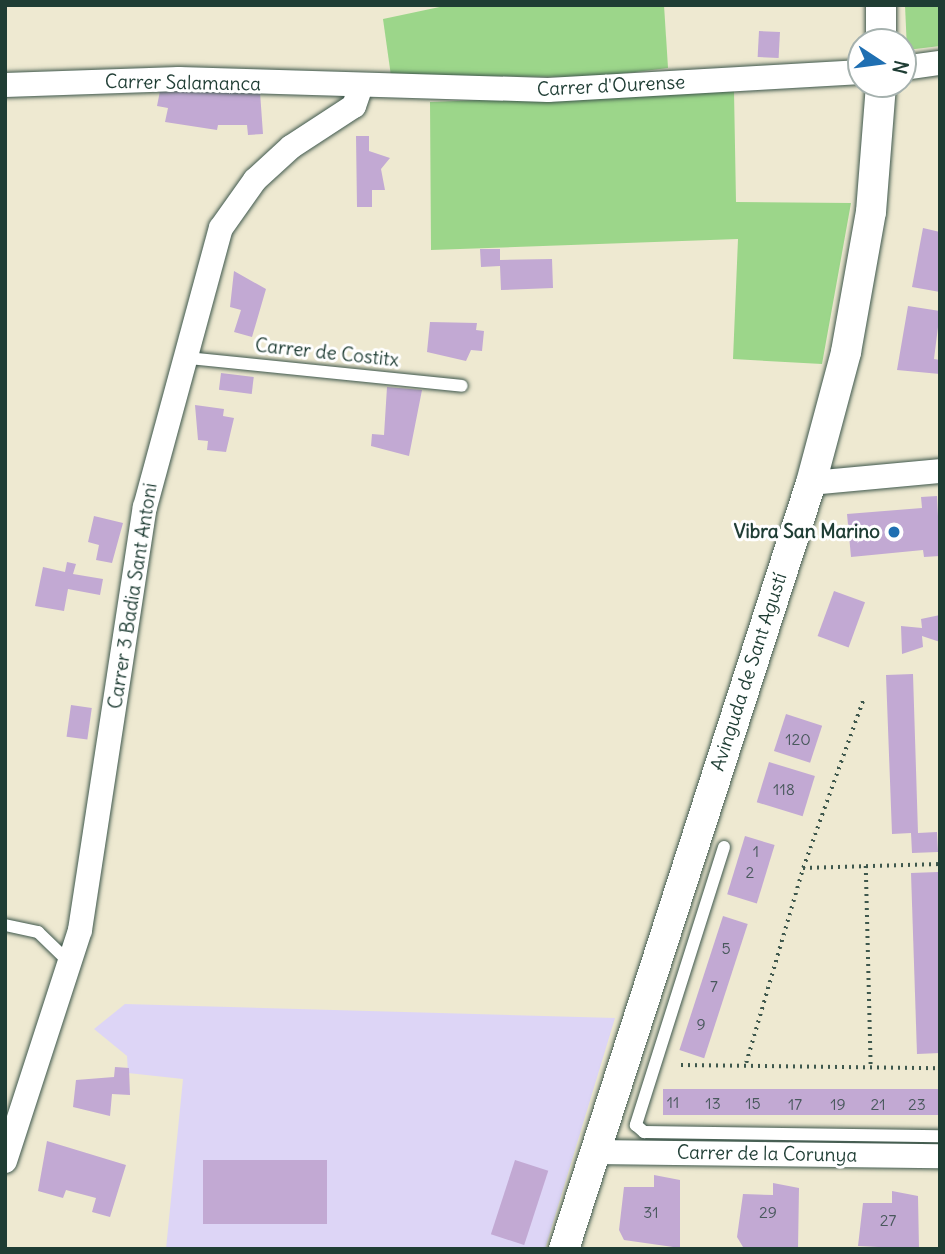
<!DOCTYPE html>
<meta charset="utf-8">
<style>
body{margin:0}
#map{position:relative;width:945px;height:1254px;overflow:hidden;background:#eee9d1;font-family:Delius,sans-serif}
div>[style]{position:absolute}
.built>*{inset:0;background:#ddd5f6}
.green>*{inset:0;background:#9cd68a}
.building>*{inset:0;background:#c2a9d3;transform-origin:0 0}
.path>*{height:3.5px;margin-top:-1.75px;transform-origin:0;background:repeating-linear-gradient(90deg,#3e574c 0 2px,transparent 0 7px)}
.roads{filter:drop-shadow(0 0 2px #3e574c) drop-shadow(0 0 2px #3e574c)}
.service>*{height:12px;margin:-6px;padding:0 6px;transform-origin:6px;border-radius:6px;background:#fff}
.minor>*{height:24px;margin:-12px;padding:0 12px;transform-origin:12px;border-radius:12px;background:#fff}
.tertiary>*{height:30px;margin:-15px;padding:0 15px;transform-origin:15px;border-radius:15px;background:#fff}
.dots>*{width:19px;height:19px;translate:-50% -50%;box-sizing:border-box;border:4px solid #fff;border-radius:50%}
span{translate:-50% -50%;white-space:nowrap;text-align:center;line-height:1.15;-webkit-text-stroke:6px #fff;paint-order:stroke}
.number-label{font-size:16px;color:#48585c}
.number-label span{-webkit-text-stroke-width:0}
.street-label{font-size:19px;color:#1f3d34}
.poi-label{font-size:19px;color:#1f3d34;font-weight:700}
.right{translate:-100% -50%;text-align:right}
.frame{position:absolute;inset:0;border:7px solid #1f3d34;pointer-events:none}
.north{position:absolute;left:847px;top:28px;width:70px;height:70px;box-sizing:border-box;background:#fff;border:2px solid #a5b1ae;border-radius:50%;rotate:103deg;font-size:19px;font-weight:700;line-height:28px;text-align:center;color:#1f3d34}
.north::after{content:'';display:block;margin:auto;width:24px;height:32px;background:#1f6fb2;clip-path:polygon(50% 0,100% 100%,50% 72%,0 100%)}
</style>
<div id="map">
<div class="built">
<i style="clip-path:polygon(125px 1004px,615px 1018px,545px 1249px,166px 1249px,183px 1079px,128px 1073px,127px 1056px,94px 1029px)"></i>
</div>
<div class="green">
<i style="clip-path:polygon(449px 5px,664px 5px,668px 68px,595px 77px,391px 76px,383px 19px)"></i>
<i style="clip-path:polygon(905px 5px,940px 5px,940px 46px,907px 50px)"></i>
<i style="clip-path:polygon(734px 91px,736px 202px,851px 203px,822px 364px,733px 359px,738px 239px,431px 250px,430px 102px)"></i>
</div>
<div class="building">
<i style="left:759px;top:31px;width:21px;height:26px;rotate:3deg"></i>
<i style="clip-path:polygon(184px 90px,260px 92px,263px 134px,248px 135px,247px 125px,218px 125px,217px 130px,165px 122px,168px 108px,157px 106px,160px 91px)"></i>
<i style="clip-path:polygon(356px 136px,369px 136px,369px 151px,390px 158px,381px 169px,385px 190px,372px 190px,372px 207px,357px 207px)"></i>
<i style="clip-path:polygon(923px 228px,940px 232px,940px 292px,912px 287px)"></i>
<i style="clip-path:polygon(480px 249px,500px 249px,500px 260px,552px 259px,553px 288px,501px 290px,500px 266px,481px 267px)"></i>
<i style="clip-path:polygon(234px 271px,266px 289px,252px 337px,234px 332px,241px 310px,230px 307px)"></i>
<i style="clip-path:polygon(908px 306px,940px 311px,934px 359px,940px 360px,940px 374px,897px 370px)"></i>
<i style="clip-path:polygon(430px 322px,477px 323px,476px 330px,484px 331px,482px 351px,471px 350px,466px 361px,427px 352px)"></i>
<i style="left:221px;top:373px;width:33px;height:17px;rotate:7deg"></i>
<i style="clip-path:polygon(387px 387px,422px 390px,409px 456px,371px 446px,372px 434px,384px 435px)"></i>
<i style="clip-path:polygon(195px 405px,224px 409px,223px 416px,234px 418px,226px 452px,207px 450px,208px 441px,198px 440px)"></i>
<i style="clip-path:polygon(937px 496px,940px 556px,924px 557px,923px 550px,851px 557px,847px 514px,922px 508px,921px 497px)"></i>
<i style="clip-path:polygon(94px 516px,123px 523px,112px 563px,96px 560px,99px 545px,88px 542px)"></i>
<i style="clip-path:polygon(67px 562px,76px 564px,73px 574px,103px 579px,100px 595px,68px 589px,64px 611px,35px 606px,43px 567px,65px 572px)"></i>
<i style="left:834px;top:591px;width:33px;height:48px;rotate:20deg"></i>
<i style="clip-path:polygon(940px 615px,940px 642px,922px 636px,923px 647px,902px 654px,901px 626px,922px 628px,921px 619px)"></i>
<i style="clip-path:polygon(913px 674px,918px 833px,937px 832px,938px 852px,912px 853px,911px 833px,892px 834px,886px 675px)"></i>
<i style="left:71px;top:705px;width:21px;height:32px;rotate:8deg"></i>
<i style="left:786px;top:714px;width:38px;height:39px;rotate:18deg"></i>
<i style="left:769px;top:762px;width:48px;height:42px;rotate:17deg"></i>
<i style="left:745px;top:836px;width:31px;height:61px;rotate:17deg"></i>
<i style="clip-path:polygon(938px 872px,940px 1053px,917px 1054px,911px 873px)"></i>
<i style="left:723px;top:916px;width:26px;height:141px;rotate:18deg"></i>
<i style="clip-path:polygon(115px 1067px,129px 1068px,130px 1095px,112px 1094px,110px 1116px,73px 1107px,76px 1080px,114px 1077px)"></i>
<i style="left:663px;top:1089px;width:277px;height:26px"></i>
<i style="clip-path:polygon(47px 1141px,126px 1165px,110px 1217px,92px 1212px,96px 1198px,66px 1190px,63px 1198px,38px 1191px)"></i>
<i style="left:203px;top:1160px;width:124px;height:64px"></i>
<i style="left:515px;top:1160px;width:35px;height:78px;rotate:18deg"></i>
<i style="clip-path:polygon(654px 1175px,680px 1180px,680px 1248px,624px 1240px,619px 1230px,624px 1187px,654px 1187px)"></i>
<i style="clip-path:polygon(773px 1183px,799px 1188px,798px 1249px,743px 1247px,737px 1237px,743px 1194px,773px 1195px)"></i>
<i style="clip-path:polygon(892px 1191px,918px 1196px,919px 1249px,858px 1246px,863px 1203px,892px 1203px)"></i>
</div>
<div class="path">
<i style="left:866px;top:866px;width:200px;rotate:88.6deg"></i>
<i style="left:803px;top:868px;width:178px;rotate:-70.3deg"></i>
<i style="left:746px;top:1063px;width:203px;rotate:-73.7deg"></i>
<i style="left:803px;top:868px;width:137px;rotate:-1.7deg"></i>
<i style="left:681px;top:1065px;width:259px;rotate:0.7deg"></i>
</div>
<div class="roads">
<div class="service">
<i style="left:188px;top:358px;width:275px;rotate:5.8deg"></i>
<i style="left:724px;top:847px;width:292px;rotate:107.6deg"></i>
<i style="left:636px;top:1125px;width:11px;rotate:41deg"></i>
<i style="left:644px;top:1132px;width:296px;rotate:0.8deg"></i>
<i style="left:5px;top:925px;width:34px;rotate:12deg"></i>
<i style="left:38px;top:932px;width:46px;rotate:44.1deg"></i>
</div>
<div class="minor">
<i style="left:903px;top:68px;width:37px;rotate:-8deg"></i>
<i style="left:5px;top:85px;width:174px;rotate:-2deg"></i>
<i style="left:179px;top:79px;width:369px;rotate:1.7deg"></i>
<i style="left:548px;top:90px;width:314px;rotate:-3.3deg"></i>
<i style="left:811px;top:483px;width:130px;rotate:-5.3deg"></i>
<i style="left:594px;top:1152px;width:346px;rotate:0.7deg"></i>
<i style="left:5px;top:1161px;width:243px;rotate:-72deg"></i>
<i style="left:80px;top:930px;width:428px;rotate:-81.3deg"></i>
<i style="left:145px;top:507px;width:289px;rotate:-74.8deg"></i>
<i style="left:221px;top:228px;width:59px;rotate:-54.7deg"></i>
<i style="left:255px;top:180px;width:49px;rotate:-42.5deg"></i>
<i style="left:291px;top:147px;width:75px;rotate:-33.1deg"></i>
<i style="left:354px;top:106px;width:18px;rotate:-71deg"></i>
</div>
<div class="tertiary">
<i style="left:881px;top:5px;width:37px;rotate:90deg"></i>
<i style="left:564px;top:1249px;width:805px;rotate:-72.13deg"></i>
<i style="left:811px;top:483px;width:136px;rotate:-75deg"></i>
<i style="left:846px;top:352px;width:142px;rotate:-79.9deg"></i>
<i style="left:871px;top:212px;width:128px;rotate:-85.5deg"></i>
</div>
</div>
<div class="dots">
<i style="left:894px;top:532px;background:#1f6fb2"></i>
</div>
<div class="number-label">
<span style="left:798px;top:739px">120</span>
<span style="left:784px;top:789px">118</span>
<span style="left:756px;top:851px">1</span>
<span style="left:750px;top:872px">2</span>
<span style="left:726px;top:948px">5</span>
<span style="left:714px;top:986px">7</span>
<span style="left:701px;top:1024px">9</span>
<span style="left:673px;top:1102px">11</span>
<span style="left:713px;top:1103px">13</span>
<span style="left:753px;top:1103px">15</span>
<span style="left:795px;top:1104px">17</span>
<span style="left:838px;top:1104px">19</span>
<span style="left:878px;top:1104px">21</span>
<span style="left:917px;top:1104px">23</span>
<span style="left:651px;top:1212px">31</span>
<span style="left:768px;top:1212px">29</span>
<span style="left:888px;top:1220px">27</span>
</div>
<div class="street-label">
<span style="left:183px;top:83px;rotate:1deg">Carrer Salamanca</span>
<span style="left:611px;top:86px;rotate:-3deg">Carrer d'Ourense</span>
<span style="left:327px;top:353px;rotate:6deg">Carrer de Costitx</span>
<span style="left:133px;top:596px;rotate:-81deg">Carrer 3 Badia Sant Antoni</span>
<span style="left:749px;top:672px;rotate:-72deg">Avinguda de Sant Agustí</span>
<span style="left:767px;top:1154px;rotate:1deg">Carrer de la Corunya</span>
</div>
<div class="poi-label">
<span class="right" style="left:880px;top:532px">Vibra San Marino</span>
</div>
<div class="frame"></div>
<div class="north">N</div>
</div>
